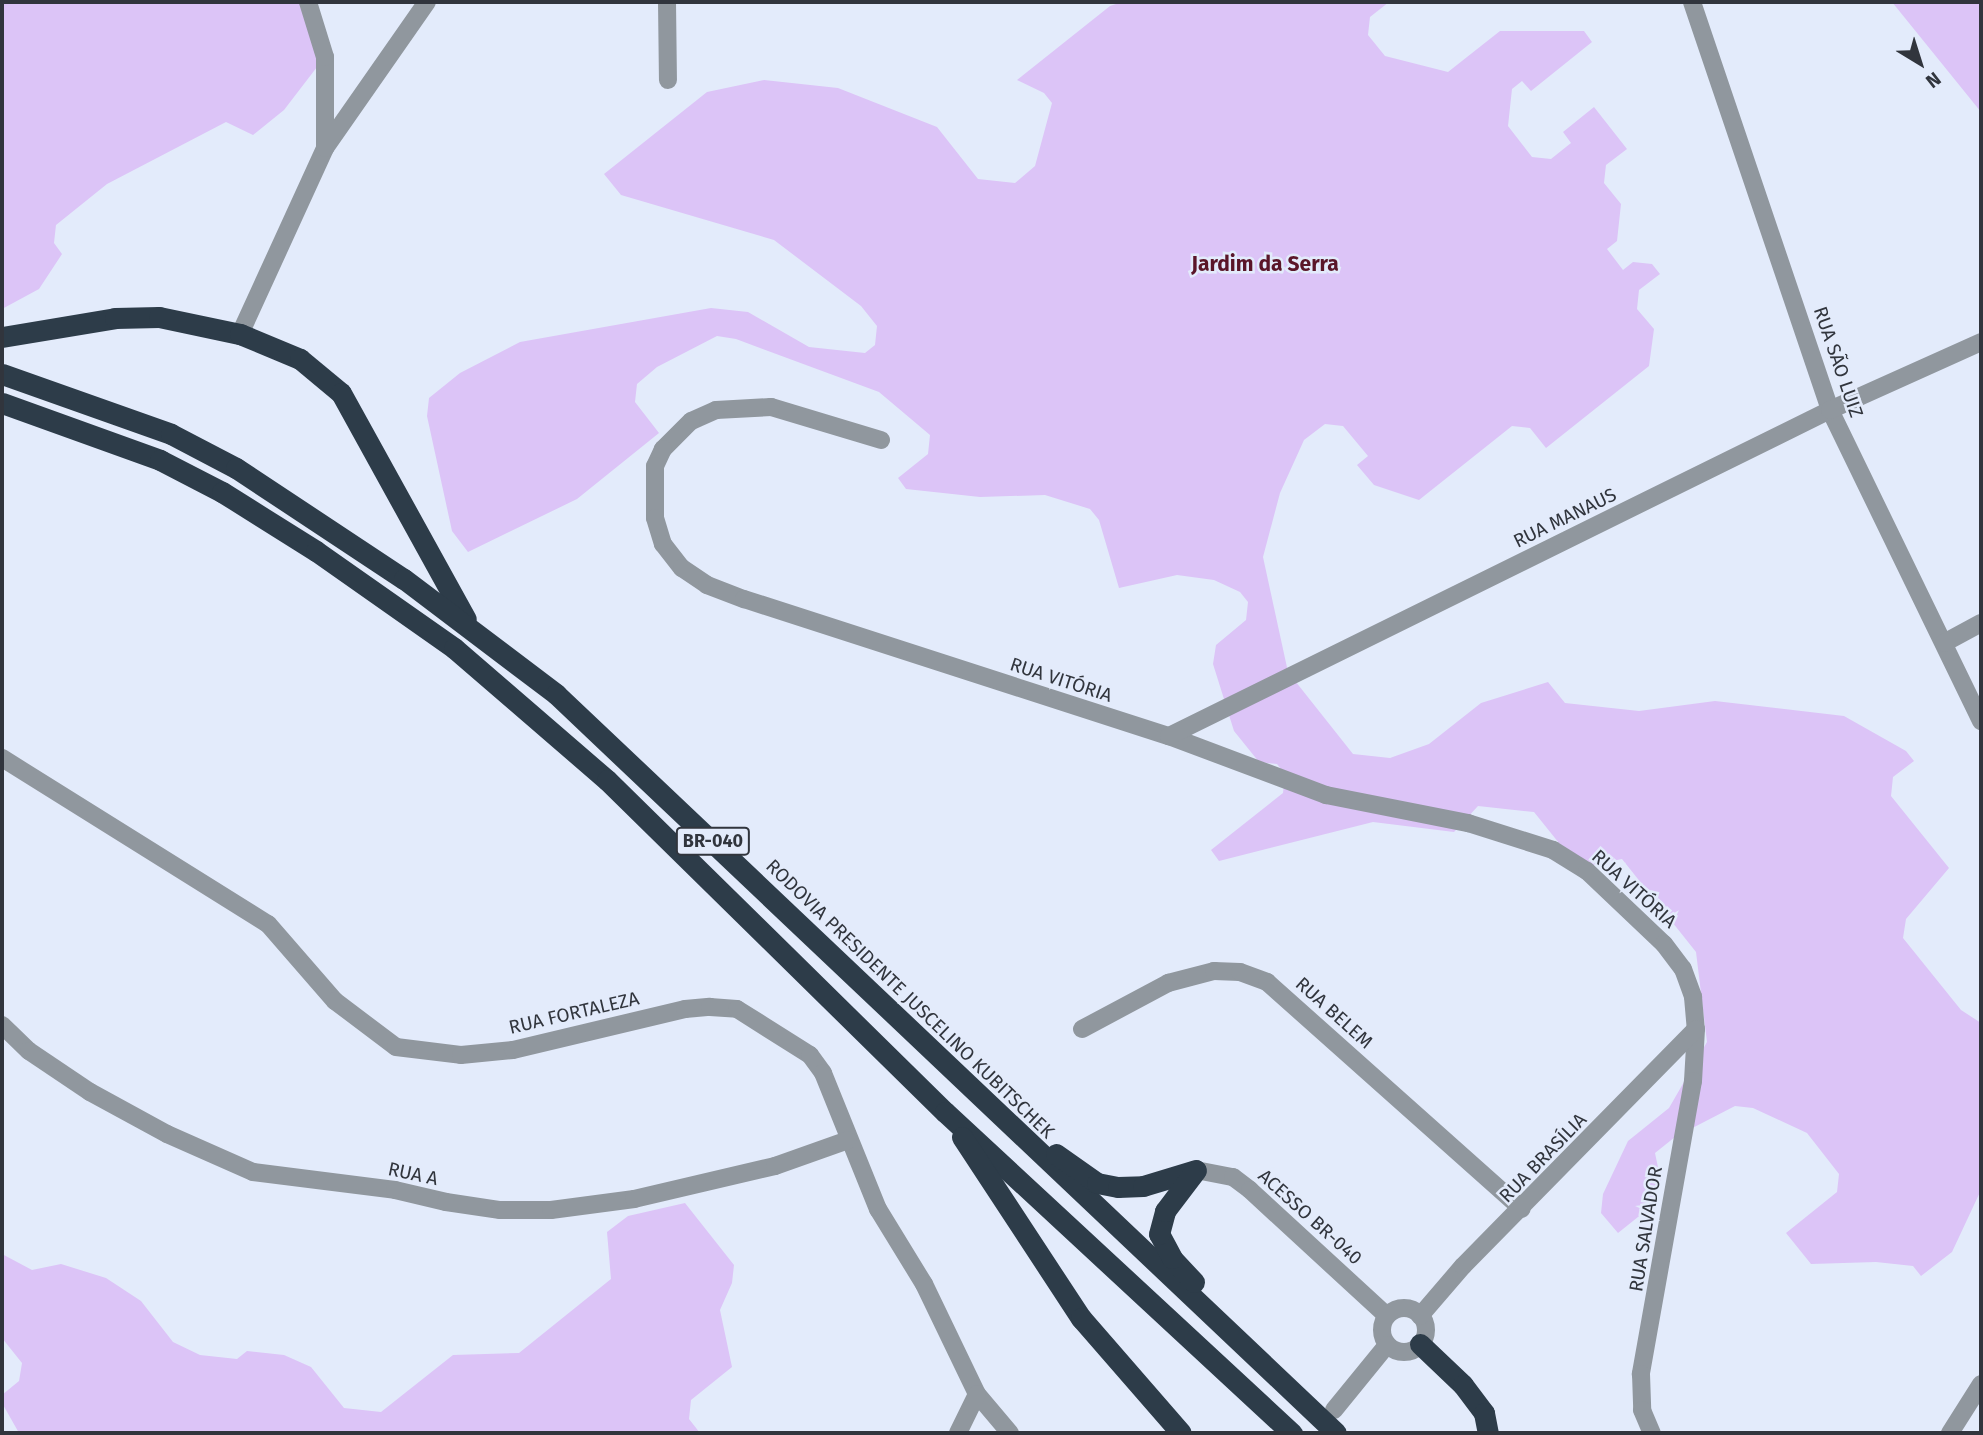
<!DOCTYPE html>
<meta charset="utf-8">
<style>
body{margin:0}
#map{position:relative;width:1983px;height:1435px;overflow:hidden;background:#e3ebfb;font-family:"Fira Sans",sans-serif}
div>[style]{position:absolute}
.green>*{inset:0;background:#dcc4f7}
.minor>*{height:18px;margin:-9px;padding:0 9px;transform-origin:9px;border-radius:9px;background:#90979e}
.minor>.ring{margin:-9px;padding:0;box-sizing:content-box;background:none;border:18px solid #90979e;border-radius:50%}
.highway>*{height:21px;margin:-10.5px;padding:0 10.5px;transform-origin:10.5px;border-radius:10.5px;background:#2d3c49}
span{translate:-50% -50%;white-space:nowrap;text-align:center;line-height:1.15;-webkit-text-stroke:5px #e3ebfb;paint-order:stroke}
.shield-label span{padding:2px 5px;background:#e3ebfb;border:2px solid;border-radius:5px;-webkit-text-stroke-width:0}
.shield-label{font-size:18px;color:#31353d;font-weight:700}
.street-label{font-size:19px;color:#31353d}
.neighbourhood-label{font-size:21px;color:#5a1629;font-weight:700}
.frame{position:absolute;inset:0;border:4px solid #31353d;pointer-events:none}
.north{position:absolute;left:1885px;top:28px;width:70px;height:70px;-webkit-text-stroke:5px #e3ebfb;paint-order:stroke;rotate:142deg;font-size:19px;font-weight:700;line-height:28px;text-align:center;color:#31353d}
.north::after{content:'';display:block;margin:auto;width:24px;height:32px;background:#31353d;clip-path:polygon(50% 0,100% 100%,50% 72%,0 100%)}
</style>
<div id="map">
<div class="green">
<i style="clip-path:polygon(2px 2px,298px 2px,313px 20px,319px 48px,317px 67px,284px 110px,253px 135px,226px 122px,107px 184px,56px 225px,54px 243px,62px 254px,39px 289px,2px 309px)"></i>
<i style="clip-path:polygon(1122px 2px,1389px 2px,1370px 17px,1368px 35px,1385px 56px,1448px 72px,1500px 31px,1584px 31px,1592px 42px,1531px 91px,1522px 81px,1512px 89px,1508px 126px,1532px 157px,1551px 159px,1571px 143px,1563px 132px,1594px 107px,1627px 149px,1606px 165px,1604px 183px,1621px 204px,1617px 241px,1607px 249px,1623px 270px,1633px 262px,1652px 264px,1660px 274px,1639px 290px,1637px 309px,1654px 329px,1649px 366px,1546px 448px,1530px 428px,1512px 426px,1419px 500px,1374px 485px,1357px 465px,1368px 456px,1343px 426px,1325px 424px,1304px 440px,1280px 493px,1263px 557px,1288px 672px,1353px 754px,1390px 758px,1429px 744px,1481px 703px,1548px 682px,1565px 703px,1639px 711px,1715px 701px,1844px 716px,1906px 751px,1914px 761px,1893px 777px,1891px 796px,1949px 868px,1906px 919px,1903px 938px,1961px 1010px,1981px 1023px,1981px 1190px,1952px 1252px,1921px 1276px,1913px 1266px,1876px 1262px,1811px 1264px,1786px 1233px,1837px 1192px,1839px 1174px,1807px 1133px,1753px 1108px,1735px 1106px,1675px 1137px,1655px 1153px,1661px 1182px,1648px 1209px,1618px 1233px,1601px 1213px,1603px 1194px,1628px 1141px,1669px 1108px,1707px 1042px,1696px 952px,1622px 859px,1593px 865px,1567px 853px,1534px 812px,1478px 806px,1454px 832px,1373px 822px,1219px 861px,1211px 850px,1283px 793px,1285px 774px,1277px 764px,1259px 762px,1234px 731px,1213px 664px,1216px 645px,1246px 620px,1248px 602px,1240px 592px,1214px 580px,1177px 575px,1119px 588px,1099px 520px,1090px 509px,1045px 495px,980px 497px,906px 489px,898px 478px,928px 454px,930px 435px,879px 392px,736px 339px,717px 336px,657px 367px,637px 384px,635px 402px,659px 433px,577px 499px,468px 552px,452px 531px,427px 416px,429px 398px,460px 373px,520px 342px,711px 308px,748px 312px,809px 347px,865px 353px,875px 345px,877px 326px,861px 306px,774px 240px,621px 195px,604px 174px,707px 92px,764px 80px,838px 88px,937px 127px,978px 179px,1015px 183px,1035px 166px,1052px 103px,1044px 93px,1017px 80px,1110px 6px)"></i>
<i style="clip-path:polygon(1892px 2px,1981px 2px,1981px 114px,1981px 112px)"></i>
<i style="clip-path:polygon(685px 1203px,734px 1265px,732px 1283px,720px 1310px,732px 1367px,691px 1400px,689px 1419px,700px 1433px,19px 1433px,2px 1403px,2px 1395px,19px 1381px,22px 1363px,2px 1338px,2px 1254px,32px 1270px,61px 1264px,106px 1278px,141px 1301px,173px 1342px,200px 1355px,237px 1359px,247px 1351px,284px 1355px,311px 1367px,344px 1408px,381px 1412px,453px 1355px,519px 1353px,611px 1279px,607px 1232px,628px 1216px)"></i>
</div>
<div class="minor">
<i style="left:667px;top:2px;width:78px;rotate:89.3deg"></i>
<i style="left:1692px;top:2px;width:431px;rotate:71.3deg"></i>
<i style="left:1830px;top:410px;width:346px;rotate:64.1deg"></i>
<i style="left:325px;top:148px;width:178px;rotate:-55.1deg"></i>
<i style="left:240px;top:334px;width:205px;rotate:-65.4deg"></i>
<i style="left:325px;top:148px;width:91px;rotate:-90deg"></i>
<i style="left:325px;top:57px;width:58px;rotate:-107.2deg"></i>
<i style="left:881px;top:440px;width:115px;rotate:-163.3deg"></i>
<i style="left:771px;top:407px;width:55px;rotate:176.9deg"></i>
<i style="left:716px;top:410px;width:27px;rotate:156deg"></i>
<i style="left:691px;top:421px;width:40px;rotate:135deg"></i>
<i style="left:663px;top:449px;width:19px;rotate:115deg"></i>
<i style="left:655px;top:466px;width:52px;rotate:90deg"></i>
<i style="left:655px;top:518px;width:27px;rotate:73deg"></i>
<i style="left:663px;top:544px;width:31px;rotate:52deg"></i>
<i style="left:682px;top:568px;width:30px;rotate:34deg"></i>
<i style="left:707px;top:585px;width:40px;rotate:21deg"></i>
<i style="left:744px;top:599px;width:447px;rotate:17.9deg"></i>
<i style="left:1169px;top:736px;width:168px;rotate:20.6deg"></i>
<i style="left:1326px;top:795px;width:145px;rotate:11.2deg"></i>
<i style="left:1468px;top:823px;width:89px;rotate:17.6deg"></i>
<i style="left:1553px;top:850px;width:40px;rotate:32deg"></i>
<i style="left:1587px;top:871px;width:106px;rotate:43.5deg"></i>
<i style="left:1664px;top:944px;width:31px;rotate:53deg"></i>
<i style="left:1683px;top:969px;width:30px;rotate:70deg"></i>
<i style="left:1693px;top:997px;width:32px;rotate:85deg"></i>
<i style="left:1696px;top:1029px;width:52px;rotate:93.3deg"></i>
<i style="left:1693px;top:1081px;width:298px;rotate:100.1deg"></i>
<i style="left:1641px;top:1374px;width:36px;rotate:88deg"></i>
<i style="left:1642px;top:1410px;width:25px;rotate:67deg"></i>
<i style="left:1944px;top:643px;width:42px;rotate:-28.4deg"></i>
<i style="left:1169px;top:736px;width:737px;rotate:-26.25deg"></i>
<i style="left:1830px;top:410px;width:166px;rotate:-24.2deg"></i>
<i style="left:2px;top:758px;width:314px;rotate:32deg"></i>
<i style="left:268px;top:924px;width:102px;rotate:49deg"></i>
<i style="left:335px;top:1001px;width:76px;rotate:37deg"></i>
<i style="left:396px;top:1047px;width:65px;rotate:7deg"></i>
<i style="left:461px;top:1055px;width:52px;rotate:-5.5deg"></i>
<i style="left:513px;top:1050px;width:177px;rotate:-13.4deg"></i>
<i style="left:685px;top:1009px;width:25px;rotate:-5deg"></i>
<i style="left:710px;top:1007px;width:27px;rotate:4deg"></i>
<i style="left:737px;top:1009px;width:86px;rotate:32.2deg"></i>
<i style="left:810px;top:1055px;width:22px;rotate:54deg"></i>
<i style="left:823px;top:1073px;width:147px;rotate:68deg"></i>
<i style="left:878px;top:1209px;width:88px;rotate:58.5deg"></i>
<i style="left:924px;top:1284px;width:122px;rotate:64.3deg"></i>
<i style="left:977px;top:1394px;width:51px;rotate:49.8deg"></i>
<i style="left:2px;top:1025px;width:37px;rotate:44deg"></i>
<i style="left:29px;top:1051px;width:73px;rotate:33.9deg"></i>
<i style="left:90px;top:1092px;width:88px;rotate:28.6deg"></i>
<i style="left:167px;top:1134px;width:94px;rotate:23.8deg"></i>
<i style="left:253px;top:1172px;width:143px;rotate:7.2deg"></i>
<i style="left:395px;top:1190px;width:52px;rotate:13.2deg"></i>
<i style="left:446px;top:1202px;width:55px;rotate:8.4deg"></i>
<i style="left:500px;top:1210px;width:51px"></i>
<i style="left:551px;top:1210px;width:84px;rotate:-7.5deg"></i>
<i style="left:634px;top:1199px;width:145px;rotate:-13.2deg"></i>
<i style="left:775px;top:1166px;width:77px;rotate:-19.6deg"></i>
<i style="left:1082px;top:1029px;width:98px;rotate:-28.1deg"></i>
<i style="left:1168px;top:983px;width:48px;rotate:-14.6deg"></i>
<i style="left:1214px;top:971px;width:26px;rotate:2deg"></i>
<i style="left:1240px;top:972px;width:29px;rotate:20deg"></i>
<i style="left:1267px;top:982px;width:341px;rotate:41.7deg"></i>
<i style="left:1196px;top:1170px;width:38px;rotate:11deg"></i>
<i style="left:1233px;top:1177px;width:21px;rotate:37deg"></i>
<i style="left:1250px;top:1190px;width:186px;rotate:42.6deg"></i>
<i class="ring" style="left:1382px;top:1308px;width:26px;height:26px"></i>
<i style="left:1420px;top:1316px;width:66px;rotate:-49.3deg"></i>
<i style="left:1463px;top:1266px;width:332px;rotate:-45.5deg"></i>
<i style="left:1334px;top:1410px;width:84px;rotate:-50.8deg"></i>
<i style="left:958px;top:1433px;width:43px;rotate:-64deg"></i>
<i style="left:1950px;top:1433px;width:58px;rotate:-57.7deg"></i>
</div>
<div class="highway">
<i style="left:2px;top:337px;width:115px;rotate:-9.5deg"></i>
<i style="left:115px;top:318px;width:44px;rotate:-1.3deg"></i>
<i style="left:159px;top:317px;width:83px;rotate:11.9deg"></i>
<i style="left:240px;top:334px;width:65px;rotate:22.6deg"></i>
<i style="left:300px;top:359px;width:53px;rotate:39.7deg"></i>
<i style="left:341px;top:393px;width:258px;rotate:61.1deg"></i>
<i style="left:2px;top:374px;width:179px;rotate:19.5deg"></i>
<i style="left:171px;top:434px;width:73px;rotate:27.6deg"></i>
<i style="left:236px;top:468px;width:201px;rotate:33.5deg"></i>
<i style="left:404px;top:579px;width:191px;rotate:37.1deg"></i>
<i style="left:556px;top:694px;width:1074px;rotate:43.45deg"></i>
<i style="left:2px;top:403px;width:168px;rotate:19.8deg"></i>
<i style="left:160px;top:460px;width:70px;rotate:27.3deg"></i>
<i style="left:222px;top:492px;width:111px;rotate:32.1deg"></i>
<i style="left:316px;top:551px;width:169px;rotate:35.1deg"></i>
<i style="left:454px;top:648px;width:202px;rotate:40.8deg"></i>
<i style="left:607px;top:780px;width:474px;rotate:44.5deg"></i>
<i style="left:945px;top:1112px;width:473px;rotate:42.8deg"></i>
<i style="left:962px;top:1137px;width:217px;rotate:56.7deg"></i>
<i style="left:1081px;top:1318px;width:152px;rotate:49deg"></i>
<i style="left:1056px;top:1154px;width:50px;rotate:35.3deg"></i>
<i style="left:1097px;top:1183px;width:21px;rotate:11deg"></i>
<i style="left:1118px;top:1187px;width:25px;rotate:-2deg"></i>
<i style="left:1143px;top:1186px;width:55px;rotate:-16.8deg"></i>
<i style="left:1194px;top:1282px;width:33px;rotate:-133deg"></i>
<i style="left:1172px;top:1258px;width:27px;rotate:-118deg"></i>
<i style="left:1159px;top:1234px;width:24px;rotate:-75deg"></i>
<i style="left:1165px;top:1211px;width:51px;rotate:-52.9deg"></i>
<i style="left:1420px;top:1344px;width:59px;rotate:43.6deg"></i>
<i style="left:1463px;top:1385px;width:35px;rotate:53deg"></i>
<i style="left:1484px;top:1413px;width:20px;rotate:79deg"></i>
</div>
<div class="shield-label">
<span style="left:713px;top:841px">BR-040</span>
</div>
<div class="street-label">
<span style="left:1838px;top:362px;rotate:71deg">RUA SÃO LUIZ</span>
<span style="left:1565px;top:518px;rotate:-26deg">RUA MANAUS</span>
<span style="left:1061px;top:680px;rotate:18deg">RUA VITÓRIA</span>
<span style="left:1634px;top:889px;rotate:42deg">RUA VITÓRIA</span>
<span style="left:910px;top:999px;rotate:44deg">RODOVIA PRESIDENTE JUSCELINO KUBITSCHEK</span>
<span style="left:574px;top:1013px;rotate:-13deg">RUA FORTALEZA</span>
<span style="left:1334px;top:1013px;rotate:42deg">RUA BELEM</span>
<span style="left:1543px;top:1158px;rotate:-46deg">RUA BRASÍLIA</span>
<span style="left:413px;top:1174px;rotate:12deg">RUA A</span>
<span style="left:1310px;top:1217px;rotate:42deg">ACESSO BR-040</span>
<span style="left:1646px;top:1229px;rotate:-81deg">RUA SALVADOR</span>
</div>
<div class="neighbourhood-label">
<span style="left:1265px;top:264px">Jardim da Serra</span>
</div>
<div class="frame"></div>
<div class="north">N</div>
</div>
